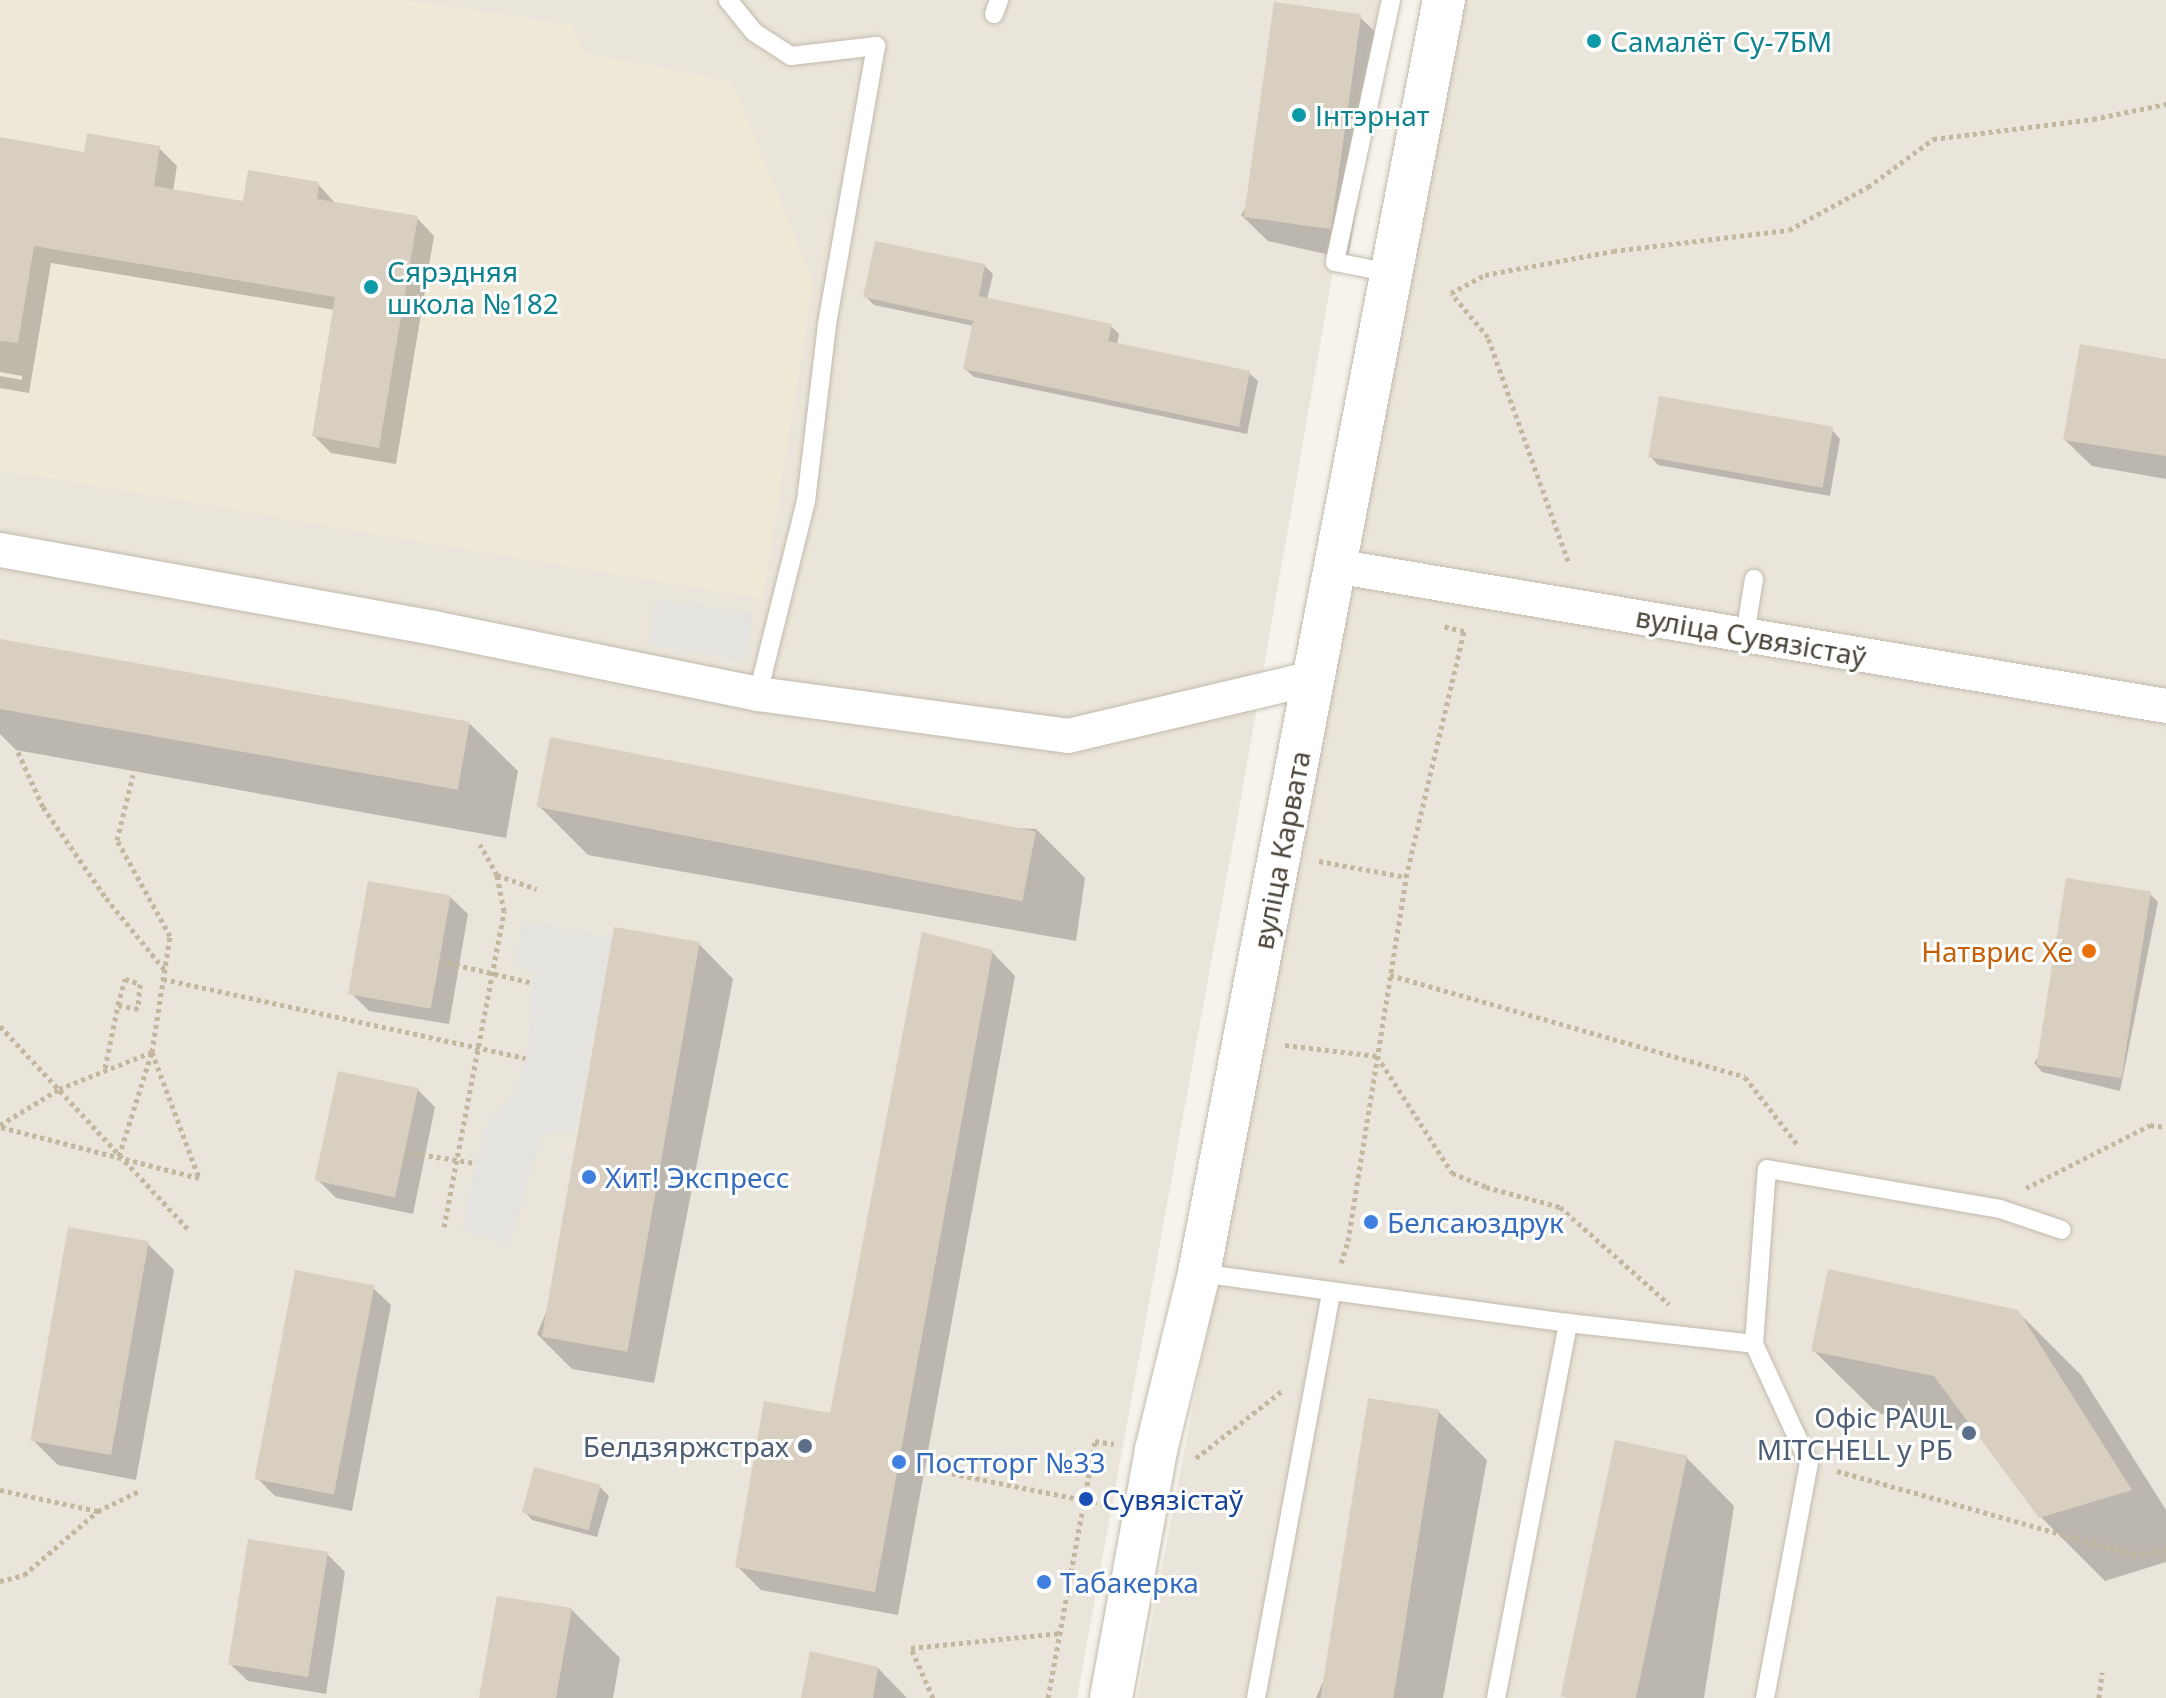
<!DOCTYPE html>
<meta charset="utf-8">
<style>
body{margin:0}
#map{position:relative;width:2166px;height:1698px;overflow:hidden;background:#f6f3ec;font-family:"Noto Sans",sans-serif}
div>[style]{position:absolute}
.residential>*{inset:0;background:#eae5da}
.education>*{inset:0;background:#efe8d6}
.parking>*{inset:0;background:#e5e3e0;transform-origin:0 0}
.shadow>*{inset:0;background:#0003}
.building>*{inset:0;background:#d8cfc1;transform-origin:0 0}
.path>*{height:5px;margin-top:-2.5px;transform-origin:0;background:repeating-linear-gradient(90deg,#c4b79f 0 4px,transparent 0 8px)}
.roads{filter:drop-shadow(0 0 2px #c2bbae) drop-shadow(0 0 2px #c2bbae)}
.service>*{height:18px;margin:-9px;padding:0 9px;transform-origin:9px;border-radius:9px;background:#fff}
.minor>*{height:34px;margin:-17px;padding:0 17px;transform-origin:17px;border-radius:17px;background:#fff}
.tertiary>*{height:42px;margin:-21px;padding:0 21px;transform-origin:21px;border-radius:21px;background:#fff}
.dots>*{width:22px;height:22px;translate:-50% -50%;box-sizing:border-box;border:4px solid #fff;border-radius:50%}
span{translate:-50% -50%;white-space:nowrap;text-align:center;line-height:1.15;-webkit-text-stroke:6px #fff;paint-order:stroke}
.culture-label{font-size:28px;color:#0d838f}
.left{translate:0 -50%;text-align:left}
.street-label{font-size:28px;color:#4b4439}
.food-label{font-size:28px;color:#c56008}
.right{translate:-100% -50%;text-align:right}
.shop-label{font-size:28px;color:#366cbe}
.service-label{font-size:28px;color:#4e5e75}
.transit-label{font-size:28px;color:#164399}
</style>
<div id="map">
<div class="residential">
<i style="clip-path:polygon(403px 0,1380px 0,1241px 799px,1077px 1698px,0 1698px,0 470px,446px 544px,732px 82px,583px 53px,571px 25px)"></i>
<i style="clip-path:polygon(1462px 0,2166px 0,2166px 1698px,1137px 1698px)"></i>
</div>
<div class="education">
<i style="clip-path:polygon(0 0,403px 0,572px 25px,583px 53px,732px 82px,813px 282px,762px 599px,0 470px)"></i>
</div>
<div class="parking">
<i style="left:656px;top:599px;width:97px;height:46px;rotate:9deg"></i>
<i style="clip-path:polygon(523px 921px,612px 939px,575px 1130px,541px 1135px,509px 1246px,462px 1230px,484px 1130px,518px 1086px,526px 1058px,534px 974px,516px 965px)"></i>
</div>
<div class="shadow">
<i style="clip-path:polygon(1360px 17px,1386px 43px,1348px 259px,1268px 241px,1241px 215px)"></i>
<i style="clip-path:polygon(0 139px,85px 154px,159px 148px,177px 166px,173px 191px,245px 203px,318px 184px,336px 204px,417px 218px,434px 236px,396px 464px,331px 453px,314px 436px,335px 310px,51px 263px,29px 393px,0 388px,0 376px,22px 380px,22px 376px,0 372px)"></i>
<i style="clip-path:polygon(984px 265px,993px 274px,987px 300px,1111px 326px,1119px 334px,1117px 345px,1249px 373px,1258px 381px,1247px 434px,974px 377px,965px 369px,974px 326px,874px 305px,866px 297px)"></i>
<i style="clip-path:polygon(2166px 361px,2166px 479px,2092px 466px,2065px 440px)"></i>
<i style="clip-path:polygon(1832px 430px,1840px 439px,1830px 496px,1658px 465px,1650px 456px)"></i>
<i style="clip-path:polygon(0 641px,469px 723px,518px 771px,506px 838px,16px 750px,0 734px)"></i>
<i style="clip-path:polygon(539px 806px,1036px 829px,1085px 878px,1076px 941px,588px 855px)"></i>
<i style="clip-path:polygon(2150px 894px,2158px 902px,2120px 1091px,2042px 1072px,2034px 1063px)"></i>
<i style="clip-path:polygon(450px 897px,468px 914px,449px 1024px,369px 1011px,351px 993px)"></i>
<i style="clip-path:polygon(699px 944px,733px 979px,654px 1383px,572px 1369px,537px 1334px)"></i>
<i style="clip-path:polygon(992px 952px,1015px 976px,898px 1615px,761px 1590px,737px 1566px,832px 1415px)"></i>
<i style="clip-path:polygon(417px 1089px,435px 1107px,413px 1214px,336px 1198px,318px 1180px)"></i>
<i style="clip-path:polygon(148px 1244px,174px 1270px,136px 1480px,58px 1465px,32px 1439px)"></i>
<i style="clip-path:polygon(373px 1288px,391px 1305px,352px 1511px,275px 1496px,257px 1478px)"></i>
<i style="clip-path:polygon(2017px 1311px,2081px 1375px,2166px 1510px,2166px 1562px,2105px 1581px,2041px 1517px,1980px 1435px,1877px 1413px,1813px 1350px)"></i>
<i style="clip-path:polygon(1438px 1411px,1487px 1460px,1443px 1698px,1316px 1698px)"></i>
<i style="clip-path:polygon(1686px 1457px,1734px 1506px,1704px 1698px,1572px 1698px)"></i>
<i style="clip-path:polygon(600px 1487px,609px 1496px,597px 1537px,532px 1520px,524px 1511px)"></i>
<i style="clip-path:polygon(327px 1554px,345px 1572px,326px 1694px,248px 1681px,230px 1664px)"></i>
<i style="clip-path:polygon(572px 1610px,620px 1658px,613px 1698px,481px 1698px)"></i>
<i style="clip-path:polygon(878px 1668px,907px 1698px,803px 1698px)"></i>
</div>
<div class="building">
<i style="left:1274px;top:2px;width:88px;height:217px;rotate:8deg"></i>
<i style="clip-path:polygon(87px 133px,160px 146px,154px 186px,243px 201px,248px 170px,319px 182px,317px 199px,418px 216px,379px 448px,312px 436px,335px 297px,34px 246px,18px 343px,0 341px,0 137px,84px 152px)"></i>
<i style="clip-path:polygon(875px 241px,985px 264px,979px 296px,1112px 324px,1108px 341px,1250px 371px,1239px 427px,963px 369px,973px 321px,863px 297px)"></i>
<i style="clip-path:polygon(2080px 344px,2166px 359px,2166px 456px,2063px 440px)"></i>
<i style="left:1659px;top:396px;width:177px;height:62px;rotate:10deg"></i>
<i style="left:0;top:639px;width:477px;height:69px;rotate:10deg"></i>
<i style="left:550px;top:737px;width:495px;height:71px;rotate:11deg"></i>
<i style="left:2066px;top:878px;width:86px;height:189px;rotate:9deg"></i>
<i style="left:368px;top:881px;width:84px;height:115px;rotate:10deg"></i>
<i style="left:614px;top:927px;width:87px;height:416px;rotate:10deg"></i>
<i style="clip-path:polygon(922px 932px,993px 950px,875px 1592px,735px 1567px,764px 1401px,830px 1413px)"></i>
<i style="left:338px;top:1071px;width:82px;height:112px;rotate:12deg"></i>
<i style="left:68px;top:1227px;width:82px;height:217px;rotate:10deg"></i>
<i style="clip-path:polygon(1828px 1269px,2018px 1310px,2132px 1490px,2039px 1518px,1934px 1376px,1811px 1351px)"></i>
<i style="left:295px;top:1270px;width:81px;height:213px;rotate:11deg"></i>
<i style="left:1368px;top:1398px;width:72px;height:305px;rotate:9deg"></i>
<i style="left:1615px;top:1440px;width:74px;height:262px;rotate:12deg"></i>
<i style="left:534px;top:1467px;width:69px;height:47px;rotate:15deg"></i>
<i style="left:248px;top:1539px;width:81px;height:127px;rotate:9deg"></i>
<i style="clip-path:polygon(497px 1596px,572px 1608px,556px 1698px,479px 1698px)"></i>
<i style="clip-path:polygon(810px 1651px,878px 1667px,873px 1698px,801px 1698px)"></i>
</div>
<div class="path">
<i style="left:1568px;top:561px;width:238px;rotate:-109.7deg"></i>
<i style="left:1488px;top:337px;width:57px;rotate:-130.1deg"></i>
<i style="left:1451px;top:293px;width:38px;rotate:-28deg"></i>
<i style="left:1485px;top:275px;width:130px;rotate:-10.6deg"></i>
<i style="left:1613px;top:251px;width:177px;rotate:-6.8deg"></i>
<i style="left:1789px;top:230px;width:90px;rotate:-28.6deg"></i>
<i style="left:1868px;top:187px;width:81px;rotate:-36.4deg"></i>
<i style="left:1933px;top:139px;width:161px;rotate:-7.1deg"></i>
<i style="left:2093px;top:119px;width:75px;rotate:-11.6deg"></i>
<i style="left:18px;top:752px;width:60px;rotate:65.6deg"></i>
<i style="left:43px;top:807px;width:111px;rotate:55.3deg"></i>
<i style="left:106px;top:898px;width:92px;rotate:50.8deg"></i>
<i style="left:1319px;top:861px;width:88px;rotate:10.4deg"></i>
<i style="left:497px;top:875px;width:42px;rotate:19.3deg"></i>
<i style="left:440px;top:961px;width:96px;rotate:13.3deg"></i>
<i style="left:1390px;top:975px;width:369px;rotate:16deg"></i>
<i style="left:1745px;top:1077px;width:85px;rotate:52.2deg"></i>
<i style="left:163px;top:979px;width:371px;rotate:12.3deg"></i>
<i style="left:0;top:1026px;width:278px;rotate:47.2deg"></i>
<i style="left:1285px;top:1045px;width:93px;rotate:6.8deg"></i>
<i style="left:1377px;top:1056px;width:139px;rotate:57.3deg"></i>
<i style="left:1452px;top:1173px;width:37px;rotate:22deg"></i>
<i style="left:1486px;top:1187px;width:77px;rotate:15.1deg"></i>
<i style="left:1560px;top:1207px;width:146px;rotate:41.7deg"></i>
<i style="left:105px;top:1068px;width:64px;rotate:-78.3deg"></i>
<i style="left:118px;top:1005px;width:27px;rotate:-75deg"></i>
<i style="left:125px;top:979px;width:16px;rotate:18deg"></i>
<i style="left:140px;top:984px;width:25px;rotate:95deg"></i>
<i style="left:138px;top:1009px;width:20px;rotate:-169deg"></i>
<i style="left:0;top:1125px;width:69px;rotate:-31.4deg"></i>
<i style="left:59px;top:1089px;width:100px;rotate:-21.7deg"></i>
<i style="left:152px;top:1052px;width:134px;rotate:69.5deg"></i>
<i style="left:199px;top:1178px;width:205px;rotate:-165.6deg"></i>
<i style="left:405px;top:1152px;width:72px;rotate:8.8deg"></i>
<i style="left:119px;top:1156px;width:109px;rotate:-72.4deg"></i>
<i style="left:152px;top:1052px;width:117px;rotate:-81.2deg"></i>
<i style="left:170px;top:936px;width:110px;rotate:-118.9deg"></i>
<i style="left:117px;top:840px;width:67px;rotate:-76.2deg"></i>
<i style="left:2026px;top:1188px;width:139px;rotate:-26.9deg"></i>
<i style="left:2150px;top:1125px;width:16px;rotate:7deg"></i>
<i style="left:444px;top:1227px;width:322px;rotate:-79.2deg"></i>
<i style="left:504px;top:911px;width:37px;rotate:-101deg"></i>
<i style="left:497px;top:875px;width:35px;rotate:-119deg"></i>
<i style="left:1341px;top:1263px;width:23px;rotate:-72deg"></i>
<i style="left:1348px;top:1241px;width:369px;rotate:-80.9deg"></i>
<i style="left:1406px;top:877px;width:253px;rotate:-76.7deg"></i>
<i style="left:1464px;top:631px;width:22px;rotate:-167deg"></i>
<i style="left:1196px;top:1458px;width:110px;rotate:-38deg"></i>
<i style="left:1837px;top:1471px;width:306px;rotate:15.7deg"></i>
<i style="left:2132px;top:1554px;width:34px;rotate:-7deg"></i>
<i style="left:944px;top:1472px;width:163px;rotate:11.3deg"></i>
<i style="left:0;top:1490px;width:100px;rotate:12.1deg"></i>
<i style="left:98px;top:1511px;width:48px;rotate:-26deg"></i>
<i style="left:0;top:1581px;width:25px;rotate:-14deg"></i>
<i style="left:24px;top:1575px;width:98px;rotate:-40.9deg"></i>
<i style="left:933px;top:1698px;width:55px;rotate:-113.7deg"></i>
<i style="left:911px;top:1648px;width:151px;rotate:-5.7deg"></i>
<i style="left:1048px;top:1698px;width:261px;rotate:-79.6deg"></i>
<i style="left:1095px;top:1441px;width:19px;rotate:9deg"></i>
<i style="left:2099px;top:1698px;width:26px;rotate:-83deg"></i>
</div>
<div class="roads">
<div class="service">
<i style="left:728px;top:0;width:41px;rotate:50.9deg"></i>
<i style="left:754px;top:32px;width:44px;rotate:33deg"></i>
<i style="left:791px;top:56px;width:86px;rotate:-6.7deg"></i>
<i style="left:876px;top:46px;width:283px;rotate:100deg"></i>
<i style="left:827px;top:325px;width:177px;rotate:96.8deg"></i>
<i style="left:806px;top:501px;width:199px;rotate:104deg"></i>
<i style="left:1391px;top:0;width:268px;rotate:102.1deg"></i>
<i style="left:1335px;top:262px;width:57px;rotate:11.1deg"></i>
<i style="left:994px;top:14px;width:15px;rotate:-70deg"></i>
<i style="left:1745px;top:635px;width:57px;rotate:-80.9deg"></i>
<i style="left:1199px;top:1273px;width:372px;rotate:7.7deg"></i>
<i style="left:1256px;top:1698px;width:412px;rotate:-79.5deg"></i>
<i style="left:1496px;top:1698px;width:382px;rotate:-79.1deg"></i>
<i style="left:1568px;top:1323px;width:187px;rotate:6.4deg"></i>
<i style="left:1765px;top:1698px;width:239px;rotate:-79.4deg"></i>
<i style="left:1809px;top:1463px;width:131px;rotate:-114.8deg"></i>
<i style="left:1754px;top:1344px;width:175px;rotate:-85.8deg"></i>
<i style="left:1767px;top:1169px;width:236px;rotate:9.7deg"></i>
<i style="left:2000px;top:1209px;width:65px;rotate:18.7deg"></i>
</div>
<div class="minor">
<i style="left:0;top:550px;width:441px;rotate:10.2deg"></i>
<i style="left:434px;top:628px;width:331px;rotate:11.5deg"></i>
<i style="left:758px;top:694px;width:313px;rotate:7.7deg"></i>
<i style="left:1068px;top:736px;width:253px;rotate:-13.3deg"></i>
<i style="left:1335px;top:566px;width:843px;rotate:9.56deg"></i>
</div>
<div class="tertiary">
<i style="left:1111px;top:1698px;width:252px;rotate:-79.7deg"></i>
<i style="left:1156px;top:1450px;width:182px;rotate:-76.3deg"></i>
<i style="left:1199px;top:1273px;width:1296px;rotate:-79.11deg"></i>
</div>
</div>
<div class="dots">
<i style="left:1594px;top:41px;background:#0f9aa8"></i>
<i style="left:1299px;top:115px;background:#0f9aa8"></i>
<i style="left:371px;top:287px;background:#0f9aa8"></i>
<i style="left:2089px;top:951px;background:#e8710a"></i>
<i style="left:589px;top:1177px;background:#3f7fe0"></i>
<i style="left:1371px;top:1222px;background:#3f7fe0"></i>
<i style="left:1969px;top:1433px;background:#5c6f8a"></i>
<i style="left:805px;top:1446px;background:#5c6f8a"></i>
<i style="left:899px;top:1462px;background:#3f7fe0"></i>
<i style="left:1086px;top:1499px;background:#1a4fb4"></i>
<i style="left:1044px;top:1582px;background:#3f7fe0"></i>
</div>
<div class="culture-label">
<span class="left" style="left:1610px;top:41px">Самалёт Су-7БМ</span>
<span class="left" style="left:1315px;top:115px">Інтэрнат</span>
<span class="left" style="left:387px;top:287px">Сярэдняя<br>школа №182</span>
</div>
<div class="street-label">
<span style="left:1751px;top:636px;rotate:10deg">вуліца Сувязістаў</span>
<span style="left:1281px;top:850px;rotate:-79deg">вуліца Карвата</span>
</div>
<div class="food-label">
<span class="right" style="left:2073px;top:951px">Натврис Хе</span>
</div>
<div class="shop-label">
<span class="left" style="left:605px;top:1177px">Хит! Экспресс</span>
<span class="left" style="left:1387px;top:1222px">Белсаюздрук</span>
<span class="left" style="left:915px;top:1462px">Постторг №33</span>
<span class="left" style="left:1060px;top:1582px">Табакерка</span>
</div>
<div class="service-label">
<span class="right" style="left:1953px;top:1433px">Офіс PAUL<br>MITCHELL у РБ</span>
<span class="right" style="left:789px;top:1446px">Белдзяржстрах</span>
</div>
<div class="transit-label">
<span class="left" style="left:1102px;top:1499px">Сувязістаў</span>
</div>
</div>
